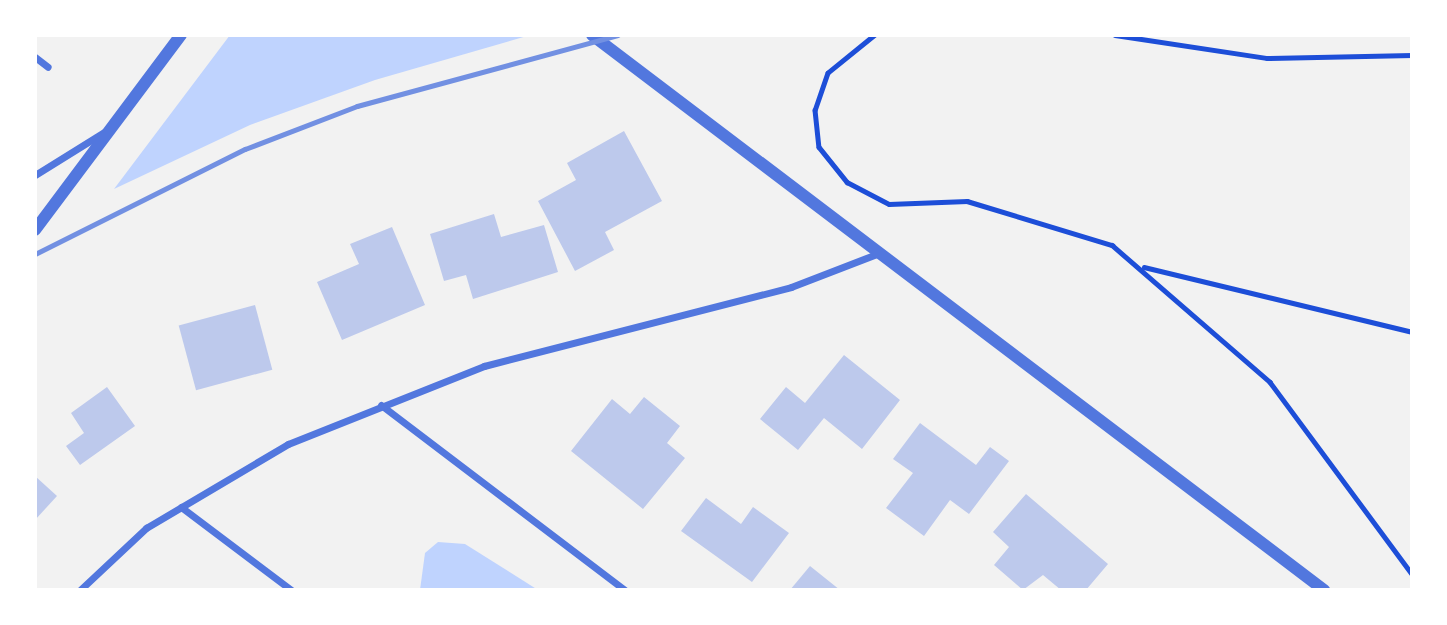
<!DOCTYPE html>
<style>
body{margin:0}
#map{position:relative;width:1447px;height:625px;overflow:hidden;background:#f2f2f2;font-family:"IBM Plex Serif",serif}
div>[style]{position:absolute}
.water>*{inset:0;background:#bfd3fe}
.building>*{inset:0;background:#bdc9ec;transform-origin:0 0}
.path>*{height:4.5px;margin:-2.25px;padding:0 2.25px;transform-origin:2.25px;border-radius:2.25px;background:#1d4ed8}
.minor>*{height:7px;margin:-3.5px;padding:0 3.5px;transform-origin:3.5px;border-radius:3.5px;background:#5277de}
.tertiary>*{height:12px;margin:-6px;padding:0 6px;transform-origin:6px;border-radius:6px;background:#5277de}
.rail>*{height:5px;margin:-2.5px;padding:0 2.5px;transform-origin:2.5px;border-radius:2.5px;background:#7290e2}
span{translate:-50% -50%;white-space:nowrap;text-align:center;line-height:1.15;-webkit-text-stroke:7px #fff;paint-order:stroke}
.frame{position:absolute;inset:0;border:37px solid #fff;pointer-events:none}
</style>
<div id="map">
<div class="water">
<i style="clip-path:polygon(230px 35px,527px 35px,527px 36px,375px 80px,250px 125px,114px 189px)"></i>
<i style="clip-path:polygon(438px 542px,465px 544px,538px 590px,420px 590px,425px 553px)"></i>
</div>
<div class="building">
<i style="clip-path:polygon(624px 131px,662px 201px,605px 232px,614px 250px,575px 271px,538px 201px,576px 180px,567px 163px)"></i>
<i style="clip-path:polygon(494px 214px,501px 237px,544px 225px,558px 272px,473px 299px,466px 275px,444px 281px,430px 234px)"></i>
<i style="clip-path:polygon(392px 227px,425px 305px,342px 340px,317px 282px,359px 264px,350px 244px)"></i>
<i style="left:255px;top:305px;width:67px;height:79px;rotate:75deg"></i>
<i style="clip-path:polygon(844px 355px,900px 400px,862px 449px,824px 418px,798px 450px,760px 419px,786px 387px,805px 403px)"></i>
<i style="clip-path:polygon(107px 387px,135px 426px,80px 465px,66px 446px,84px 433px,71px 413px)"></i>
<i style="clip-path:polygon(644px 397px,680px 426px,667px 443px,685px 458px,643px 509px,571px 451px,612px 399px,630px 414px)"></i>
<i style="clip-path:polygon(920px 423px,976px 465px,990px 447px,1009px 461px,969px 514px,950px 500px,924px 536px,886px 508px,913px 473px,893px 459px)"></i>
<i style="clip-path:polygon(35px 476px,57px 496px,35px 520px)"></i>
<i style="clip-path:polygon(1026px 494px,1108px 564px,1086px 590px,1061px 590px,1043px 575px,1023px 590px,994px 565px,1009px 547px,993px 532px)"></i>
<i style="clip-path:polygon(706px 498px,741px 524px,753px 507px,789px 533px,752px 582px,681px 531px)"></i>
<i style="clip-path:polygon(810px 566px,840px 590px,790px 590px)"></i>
</div>
<div class="path">
<i style="left:875px;top:35px;width:60px;rotate:141deg"></i>
<i style="left:828px;top:73px;width:39px;rotate:109deg"></i>
<i style="left:815px;top:110px;width:37px;rotate:84deg"></i>
<i style="left:819px;top:147px;width:45px;rotate:51.3deg"></i>
<i style="left:847px;top:182px;width:47px;rotate:27.6deg"></i>
<i style="left:889px;top:204px;width:78px;rotate:-2.2deg"></i>
<i style="left:967px;top:201px;width:152px;rotate:16.9deg"></i>
<i style="left:1112px;top:245px;width:209px;rotate:40.9deg"></i>
<i style="left:1270px;top:382px;width:239px;rotate:53.5deg"></i>
<i style="left:1115px;top:35px;width:154px;rotate:8.6deg"></i>
<i style="left:1267px;top:58px;width:145px;rotate:-1.2deg"></i>
<i style="left:1144px;top:267px;width:276px;rotate:13.6deg"></i>
</div>
<div class="minor">
<i style="left:35px;top:57px;width:16px;rotate:38deg"></i>
<i style="left:35px;top:175px;width:81px;rotate:-31.9deg"></i>
<i style="left:381px;top:405px;width:306px;rotate:37.2deg"></i>
<i style="left:181px;top:507px;width:138px;rotate:37deg"></i>
<i style="left:80px;top:590px;width:91px;rotate:-43.2deg"></i>
<i style="left:146px;top:528px;width:165px;rotate:-30.6deg"></i>
<i style="left:288px;top:444px;width:211px;rotate:-21.7deg"></i>
<i style="left:484px;top:366px;width:317px;rotate:-14.4deg"></i>
<i style="left:791px;top:287px;width:94px;rotate:-21.1deg"></i>
</div>
<div class="tertiary">
<i style="left:592px;top:35px;width:919px;rotate:37.17deg"></i>
<i style="left:35px;top:230px;width:244px;rotate:-53.2deg"></i>
</div>
<div class="rail">
<i style="left:35px;top:254px;width:235px;rotate:-26.6deg"></i>
<i style="left:245px;top:149px;width:120px;rotate:-21deg"></i>
<i style="left:357px;top:106px;width:270px;rotate:-15.2deg"></i>
</div>
<div class="frame"></div>
</div>
